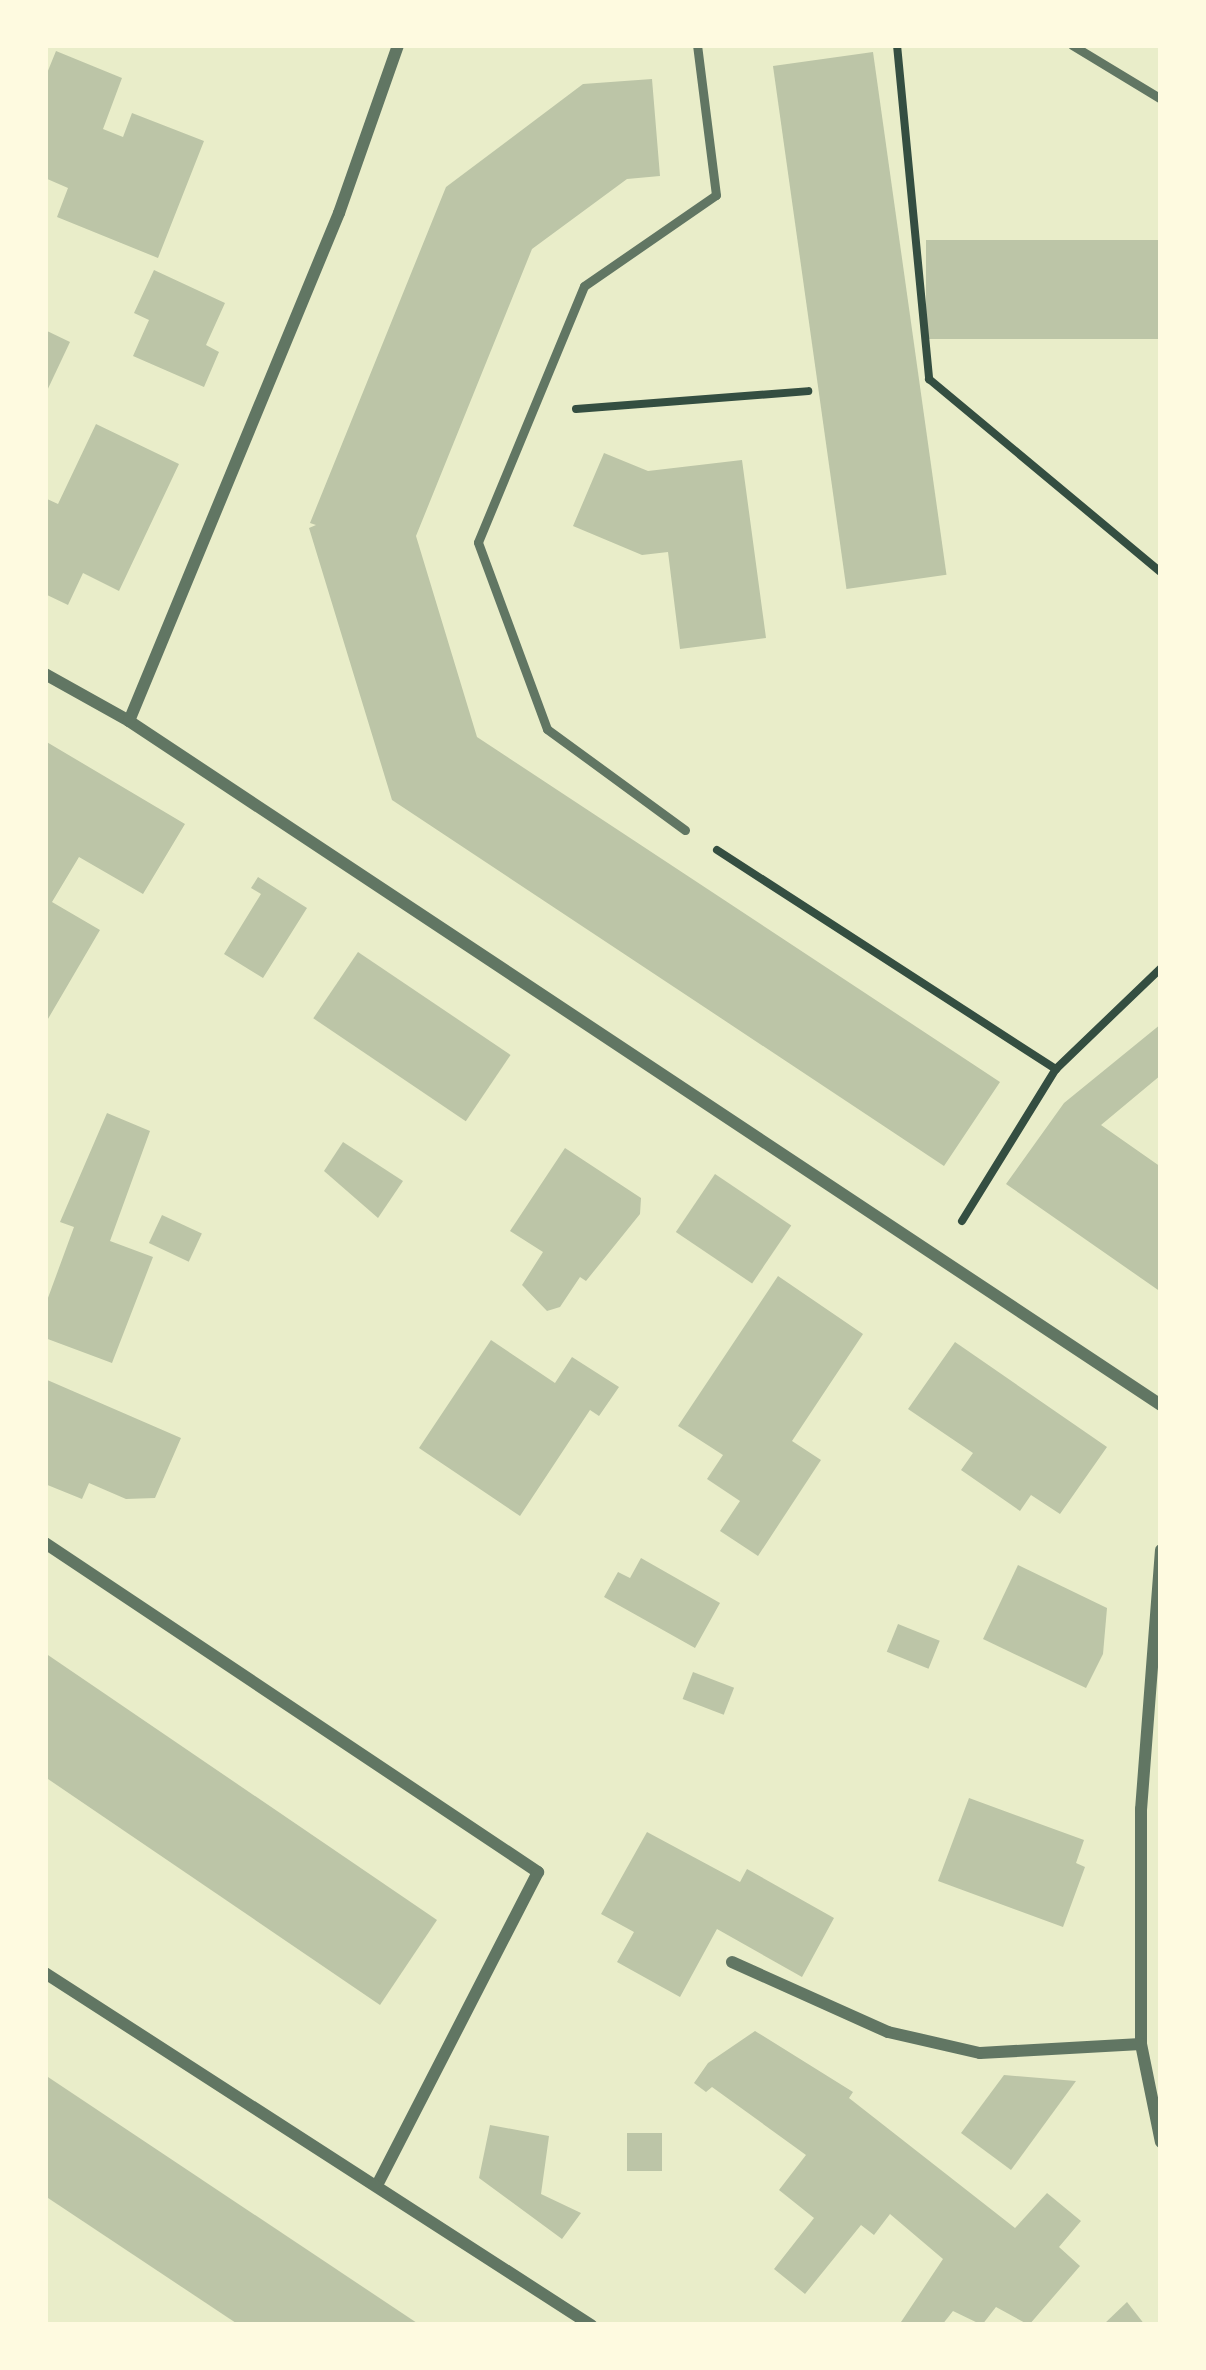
<!DOCTYPE html>
<style>
body{margin:0}
#map{position:relative;width:1206px;height:2370px;overflow:hidden;background:#e9edc9;font-family:"Titillium Web",sans-serif}
div>[style]{position:absolute}
.building>*{inset:0;background:#bcc5a7;transform-origin:0 0}
.path>*{height:8px;margin:-4px;padding:0 4px;transform-origin:4px;border-radius:4px;background:#344e41}
.service>*{height:9px;margin:-4.5px;padding:0 4.5px;transform-origin:4.5px;border-radius:4.5px;background:#617663}
.minor>*{height:12px;margin:-6px;padding:0 6px;transform-origin:6px;border-radius:6px;background:#617663}
span{translate:-50% -50%;white-space:nowrap;text-align:center;line-height:1.15;-webkit-text-stroke:9px #fefae0;paint-order:stroke}
.frame{position:absolute;inset:0;border:48px solid #fefae0;pointer-events:none}
</style>
<div id="map">
<div class="building">
<i style="clip-path:polygon(56px 51px,122px 78px,103px 129px,123px 137px,132px 113px,204px 141px,158px 258px,57px 217px,68px 188px,45px 178px,45px 78px)"></i>
<i style="left:873px;top:52px;width:528px;height:101px;rotate:82deg"></i>
<i style="clip-path:polygon(652px 79px,660px 176px,627px 179px,532px 249px,416px 536px,477px 737px,1000px 1082px,944px 1166px,392px 800px,309px 528px,316px 525px,310px 523px,446px 187px,583px 84px)"></i>
<i style="left:1161px;top:240px;width:99px;height:235px;rotate:90deg"></i>
<i style="clip-path:polygon(154px 270px,225px 303px,206px 345px,219px 352px,204px 387px,133px 356px,149px 320px,134px 313px)"></i>
<i style="clip-path:polygon(45px 330px,70px 342px,45px 395px)"></i>
<i style="clip-path:polygon(96px 424px,179px 464px,119px 591px,83px 573px,68px 605px,45px 594px,45px 498px,58px 504px)"></i>
<i style="clip-path:polygon(604px 453px,648px 471px,742px 460px,766px 638px,680px 649px,668px 552px,642px 555px,573px 526px)"></i>
<i style="clip-path:polygon(45px 741px,185px 824px,143px 894px,79px 857px,52px 902px,100px 930px,45px 1024px)"></i>
<i style="clip-path:polygon(258px 877px,307px 908px,263px 978px,224px 954px,261px 894px,251px 888px)"></i>
<i style="left:358px;top:952px;width:184px;height:80px;rotate:34deg"></i>
<i style="clip-path:polygon(1161px 1024px,1161px 1075px,1101px 1125px,1161px 1167px,1161px 1292px,1006px 1184px,1064px 1103px)"></i>
<i style="clip-path:polygon(107px 1113px,150px 1131px,110px 1241px,153px 1257px,112px 1363px,45px 1338px,45px 1306px,74px 1227px,60px 1222px)"></i>
<i style="clip-path:polygon(343px 1142px,403px 1181px,378px 1218px,324px 1171px)"></i>
<i style="clip-path:polygon(565px 1148px,641px 1198px,640px 1214px,586px 1281px,580px 1277px,560px 1307px,547px 1311px,522px 1285px,543px 1252px,510px 1231px)"></i>
<i style="left:715px;top:1174px;width:92px;height:70px;rotate:34deg"></i>
<i style="left:162px;top:1215px;width:44px;height:31px;rotate:25deg"></i>
<i style="clip-path:polygon(778px 1276px,863px 1334px,792px 1441px,821px 1460px,758px 1556px,720px 1531px,740px 1501px,707px 1479px,723px 1455px,678px 1426px)"></i>
<i style="clip-path:polygon(491px 1340px,555px 1383px,572px 1357px,619px 1387px,599px 1416px,590px 1410px,520px 1516px,419px 1448px)"></i>
<i style="clip-path:polygon(955px 1342px,1107px 1447px,1060px 1514px,1031px 1495px,1020px 1511px,961px 1470px,973px 1453px,908px 1409px)"></i>
<i style="clip-path:polygon(45px 1379px,181px 1438px,155px 1498px,126px 1499px,89px 1483px,82px 1499px,45px 1484px)"></i>
<i style="clip-path:polygon(641px 1558px,720px 1603px,695px 1648px,604px 1597px,618px 1572px,630px 1578px)"></i>
<i style="clip-path:polygon(1018px 1565px,1107px 1608px,1103px 1654px,1086px 1688px,983px 1639px)"></i>
<i style="left:898px;top:1624px;width:45px;height:30px;rotate:22deg"></i>
<i style="clip-path:polygon(45px 1653px,437px 1920px,380px 2005px,45px 1777px)"></i>
<i style="left:693px;top:1672px;width:44px;height:29px;rotate:21deg"></i>
<i style="clip-path:polygon(969px 1798px,1084px 1840px,1076px 1863px,1085px 1867px,1063px 1927px,938px 1881px)"></i>
<i style="clip-path:polygon(647px 1832px,740px 1882px,747px 1869px,834px 1918px,802px 1977px,717px 1929px,680px 1997px,617px 1962px,634px 1932px,601px 1914px)"></i>
<i style="clip-path:polygon(755px 2031px,853px 2092px,849px 2098px,1015px 2228px,1047px 2193px,1081px 2221px,1059px 2247px,1080px 2266px,1029px 2325px,996px 2307px,982px 2325px,953px 2311px,942px 2325px,899px 2325px,943px 2259px,890px 2214px,874px 2235px,861px 2225px,805px 2294px,774px 2269px,814px 2218px,779px 2190px,806px 2155px,712px 2087px,706px 2092px,694px 2083px,708px 2063px)"></i>
<i style="clip-path:polygon(45px 2075px,420px 2325px,239px 2325px,45px 2196px)"></i>
<i style="clip-path:polygon(1004px 2075px,1076px 2081px,1011px 2170px,961px 2133px)"></i>
<i style="clip-path:polygon(490px 2125px,549px 2136px,541px 2194px,581px 2213px,562px 2239px,479px 2178px)"></i>
<i style="left:627px;top:2133px;width:35px;height:38px"></i>
<i style="clip-path:polygon(1127px 2302px,1145px 2325px,1103px 2325px)"></i>
</div>
<div class="path">
<i style="left:897px;top:45px;width:336px;rotate:84.5deg"></i>
<i style="left:929px;top:379px;width:302px;rotate:39.8deg"></i>
<i style="left:576px;top:409px;width:233px;rotate:-4.4deg"></i>
<i style="left:717px;top:850px;width:404px;rotate:32.9deg"></i>
<i style="left:1056px;top:1069px;width:146px;rotate:-43.9deg"></i>
<i style="left:962px;top:1221px;width:179px;rotate:-58.3deg"></i>
</div>
<div class="service">
<i style="left:1072px;top:45px;width:104px;rotate:31.2deg"></i>
<i style="left:685px;top:830px;width:171px;rotate:-143.8deg"></i>
<i style="left:547px;top:729px;width:199px;rotate:-110.3deg"></i>
<i style="left:478px;top:542px;width:277px;rotate:-67.5deg"></i>
<i style="left:584px;top:286px;width:160px;rotate:-34.6deg"></i>
<i style="left:716px;top:195px;width:151px;rotate:-97.2deg"></i>
</div>
<div class="minor">
<i style="left:45px;top:674px;width:96px;rotate:29.2deg"></i>
<i style="left:129px;top:721px;width:1238px;rotate:33.54deg"></i>
<i style="left:129px;top:721px;width:550px;rotate:-67.54deg"></i>
<i style="left:339px;top:213px;width:178px;rotate:-70.6deg"></i>
<i style="left:45px;top:1543px;width:593px;rotate:33.72deg"></i>
<i style="left:538px;top:1872px;width:348px;rotate:117.2deg"></i>
<i style="left:1161px;top:1550px;width:260px;rotate:94.4deg"></i>
<i style="left:1141px;top:1809px;width:235px;rotate:90deg"></i>
<i style="left:1141px;top:2044px;width:100px;rotate:78.5deg"></i>
<i style="left:732px;top:1962px;width:171px;rotate:24.2deg"></i>
<i style="left:888px;top:2032px;width:94px;rotate:12.9deg"></i>
<i style="left:980px;top:2053px;width:161px;rotate:-3.2deg"></i>
<i style="left:45px;top:1973px;width:650px;rotate:32.81deg"></i>
</div>
<div class="frame"></div>
</div>
